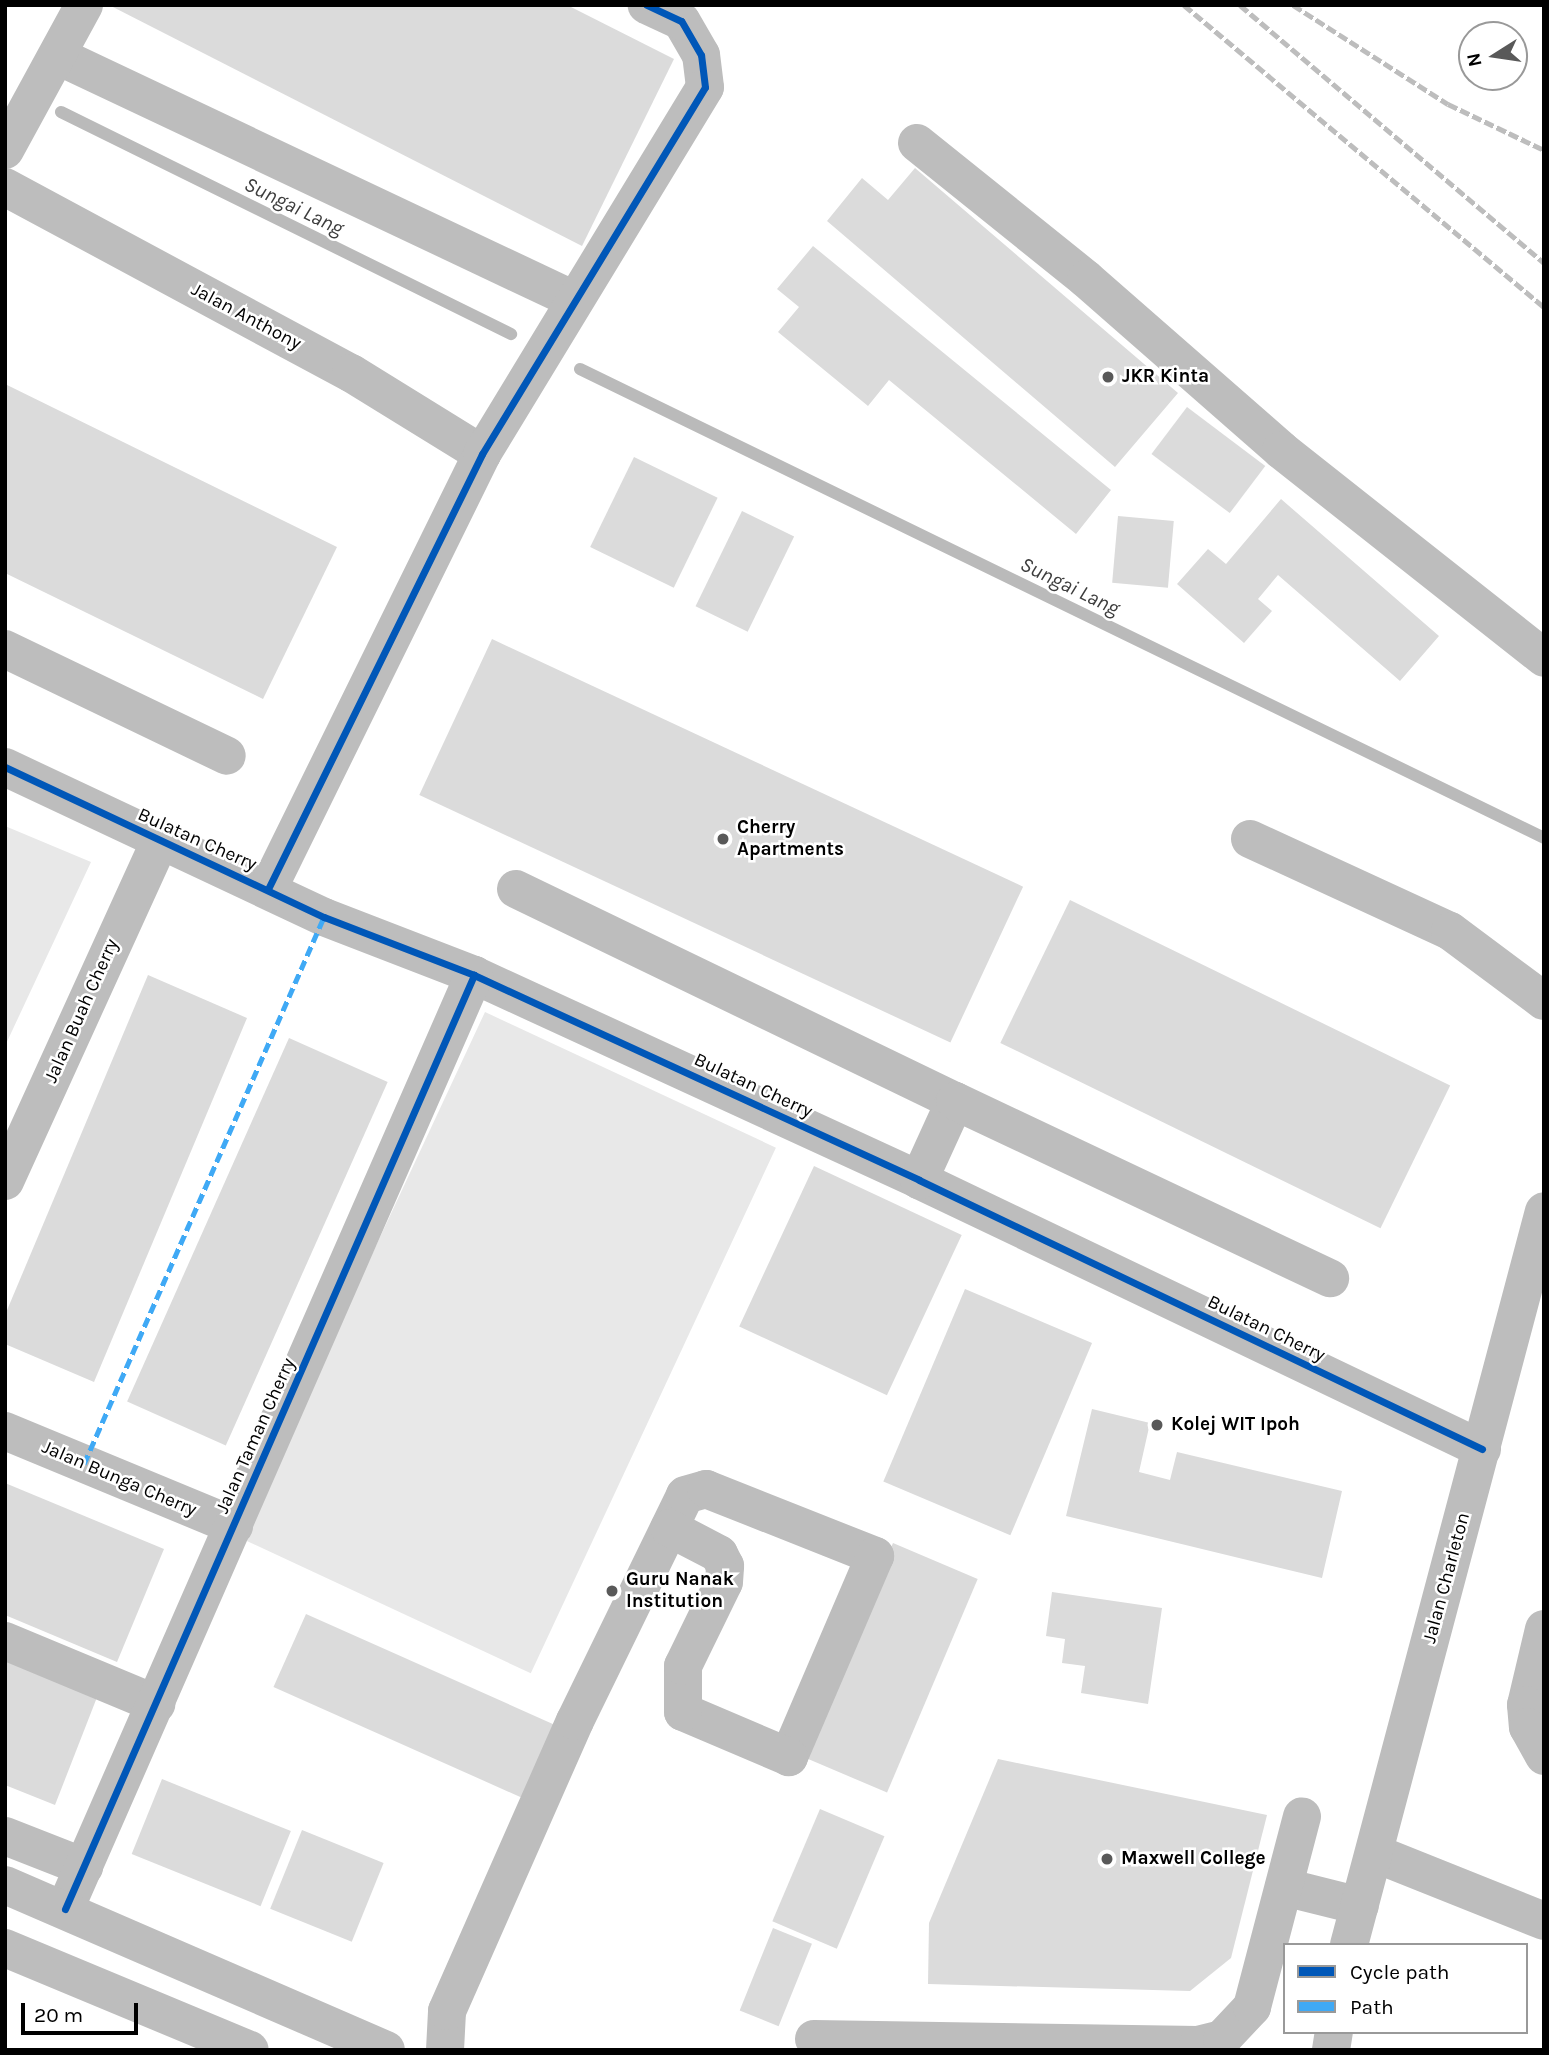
<!DOCTYPE html>
<style>
body{margin:0}
#map{position:relative;width:1549px;height:2055px;overflow:hidden;background:#fff;font-family:Karla,sans-serif}
div>[style]{position:absolute}
[style*='--x']{left:calc(var(--x)*1px);top:calc(var(--y)*1px);width:calc(var(--w)*1px);rotate:calc(var(--a)*1deg)}
.green>*{inset:0;background:#e8e8e8;transform-origin:0 0}
.stream>*{height:12px;margin:-6px;padding:0 6px;transform-origin:6px;border-radius:6px;background:#bababa}
.building>*{inset:0;background:#dbdbdb;transform-origin:0 0}
.minor>*{height:38px;margin:-19px;padding:0 19px;transform-origin:19px;border-radius:19px;background:#bdbdbd}
.major>*{height:38px;margin:-19px;padding:0 19px;transform-origin:19px;border-radius:19px;background:#bdbdbd}
.rail>*{height:5px;margin-top:-2.5px;transform-origin:0;background:repeating-linear-gradient(90deg,#bdbdbd 0 10px,transparent 0 13.5px)}
.quiet>*{height:5px;margin-top:-2.5px;transform-origin:0;background:repeating-linear-gradient(90deg,#3fa9f5 0 10px,transparent 0 15px)}
.cycleway>*{height:7px;margin:-3.5px;padding:0 3.5px;transform-origin:3.5px;border-radius:3.5px;background:#0057b8}
.dots>*{width:19px;height:19px;translate:-50% -50%;box-sizing:border-box;border:4px solid #fff;border-radius:50%}
span{translate:-50% -50%;white-space:nowrap;text-align:center;line-height:1.15;-webkit-text-stroke:5px #fff;paint-order:stroke}
.street-label{font-size:19px;color:#000}
.poi-label{font-size:19px;color:#000;font-weight:700}
.left{translate:0 -50%;text-align:left}
.water-label{font-size:21px;color:#3d3d3d;font-style:italic}
.frame{position:absolute;inset:0;border:7px solid #000;pointer-events:none}
.legend{position:absolute;left:1283px;top:1943px;width:245px;height:91px;box-sizing:border-box;background:#fff;border:2px solid #999;margin:0;padding:9px 12px;list-style:none;font-size:21px;color:#000}
.legend li{display:flex;align-items:center;gap:14px;height:35px}
.legend b{width:35px;border:2px solid #999}
.north{position:absolute;left:1458px;top:21px;width:70px;height:70px;box-sizing:border-box;background:#fff;border:2px solid #999;border-radius:50%;rotate:258deg;font-size:19px;font-weight:700;line-height:28px;text-align:center;color:#000}
.north::after{content:'';display:block;margin:auto;width:24px;height:32px;background:#595959;clip-path:polygon(50% 0,100% 100%,50% 72%,0 100%)}
.scale{position:absolute;left:21px;top:2003px;width:117px;height:32px;box-sizing:border-box;border:4px solid #000;border-top:0;padding-left:9px;font-size:21px;line-height:24px;white-space:nowrap;color:#000;-webkit-text-stroke:5px #fff;paint-order:stroke}
</style>
<div id="map">
<div class="green">
<div style="clip-path:polygon(5px 826px,91px 862px,5px 1046px)"></div>
<div style="left:485px;top:1012px;width:321px;height:580px;rotate:25deg"></div>
</div>
<div class="stream">
<div style="--x:61;--y:112;--w:502;--a:26.26"></div>
<div style="--x:580;--y:369;--w:1072;--a:25.94"></div>
</div>
<div class="building">
<div style="clip-path:polygon(109px 5px,567px 5px,674px 59px,582px 246px)"></div>
<div style="clip-path:polygon(915px 168px,1178px 393px,1115px 467px,827px 221px,862px 178px,888px 200px)"></div>
<div style="clip-path:polygon(813px 246px,1111px 490px,1076px 534px,889px 380px,868px 406px,778px 332px,799px 307px,777px 289px)"></div>
<div style="clip-path:polygon(5px 384px,337px 547px,263px 699px,5px 573px)"></div>
<div style="left:1187px;top:407px;width:98px;height:59px;rotate:37deg"></div>
<div style="left:634px;top:457px;width:93px;height:100px;rotate:26deg"></div>
<div style="clip-path:polygon(1281px 499px,1439px 636px,1400px 681px,1278px 575px,1258px 599px,1272px 611px,1244px 643px,1177px 584px,1208px 549px,1226px 564px)"></div>
<div style="left:742px;top:511px;width:58px;height:106px;rotate:26deg"></div>
<div style="left:1118px;top:516px;width:56px;height:67px;rotate:5deg"></div>
<div style="left:492px;top:639px;width:586px;height:172px;rotate:25deg"></div>
<div style="left:1070px;top:900px;width:423px;height:159px;rotate:26deg"></div>
<div style="clip-path:polygon(148px 975px,247px 1018px,94px 1382px,5px 1344px,5px 1315px)"></div>
<div style="left:289px;top:1038px;width:108px;height:398px;rotate:24deg"></div>
<div style="left:814px;top:1166px;width:163px;height:177px;rotate:25deg"></div>
<div style="left:965px;top:1289px;width:138px;height:209px;rotate:23deg"></div>
<div style="clip-path:polygon(1092px 1409px,1150px 1423px,1139px 1472px,1170px 1480px,1177px 1452px,1342px 1491px,1322px 1578px,1066px 1516px)"></div>
<div style="clip-path:polygon(5px 1483px,164px 1549px,117px 1662px,5px 1615px)"></div>
<div style="left:893px;top:1543px;width:92px;height:232px;rotate:23deg"></div>
<div style="clip-path:polygon(1052px 1592px,1162px 1608px,1148px 1704px,1081px 1693px,1085px 1666px,1062px 1663px,1065px 1639px,1046px 1636px)"></div>
<div style="left:306px;top:1614px;width:272px;height:80px;rotate:24deg"></div>
<div style="clip-path:polygon(5px 1649px,101px 1687px,55px 1805px,5px 1785px)"></div>
<div style="clip-path:polygon(998px 1759px,1267px 1815px,1231px 1958px,1190px 1991px,928px 1984px,929px 1923px)"></div>
<div style="left:162px;top:1779px;width:139px;height:81px;rotate:22deg"></div>
<div style="left:820px;top:1809px;width:70px;height:122px;rotate:23deg"></div>
<div style="left:302px;top:1830px;width:88px;height:85px;rotate:22deg"></div>
<div style="left:773px;top:1928px;width:42px;height:89px;rotate:22deg"></div>
</div>
<div class="minor">
<div style="--x:58;--y:56;--w:569;--a:25.3"></div>
<div style="--x:917;--y:143;--w:217;--a:38.8"></div>
<div style="--x:1086;--y:279;--w:259;--a:41.2"></div>
<div style="--x:1281;--y:450;--w:335;--a:38.3"></div>
<div style="--x:5;--y:150;--w:165;--a:-61.4"></div>
<div style="--x:5;--y:187;--w:393;--a:28.3"></div>
<div style="--x:351;--y:373;--w:154;--a:31.7"></div>
<div style="--x:5;--y:649;--w:246;--a:25.7"></div>
<div style="--x:5;--y:767;--w:353;--a:25.2"></div>
<div style="--x:324;--y:917;--w:161;--a:21.1"></div>
<div style="--x:474;--y:975;--w:490;--a:24.7"></div>
<div style="--x:919;--y:1180;--w:624;--a:25.54"></div>
<div style="--x:1250;--y:839;--w:220;--a:24.7"></div>
<div style="--x:1450;--y:931;--w:117;--a:36.7"></div>
<div style="--x:268;--y:889;--w:485;--a:-63.8"></div>
<div style="--x:482;--y:454;--w:429;--a:-58.7"></div>
<div style="--x:705;--y:87;--w:32;--a:-97"></div>
<div style="--x:701;--y:55;--w:39;--a:-120"></div>
<div style="--x:681;--y:21;--w:38;--a:-155"></div>
<div style="--x:516;--y:889;--w:488;--a:25.8"></div>
<div style="--x:955;--y:1101;--w:87;--a:114.5"></div>
<div style="--x:955;--y:1101;--w:415;--a:25.3"></div>
<div style="--x:5;--y:1181;--w:374;--a:-65.5"></div>
<div style="--x:5;--y:1431;--w:248;--a:22.5"></div>
<div style="--x:1544;--y:1629;--w:78;--a:103.3"></div>
<div style="--x:1526;--y:1705;--w:22;--a:85"></div>
<div style="--x:1528;--y:1727;--w:33;--a:61"></div>
<div style="--x:5;--y:1641;--w:164;--a:22.6"></div>
<div style="--x:5;--y:1836;--w:85;--a:21.4"></div>
<div style="--x:1374;--y:1853;--w:183;--a:21.8"></div>
<div style="--x:1284;--y:1887;--w:78;--a:14"></div>
<div style="--x:65;--y:1909;--w:1020;--a:-66.35"></div>
<div style="--x:1349;--y:1945;--w:759;--a:-75.12"></div>
<div style="--x:814;--y:2039;--w:384;--a:0.9"></div>
<div style="--x:1198;--y:2045;--w:25;--a:-14"></div>
<div style="--x:1222;--y:2039;--w:44;--a:-46.8"></div>
<div style="--x:1252;--y:2007;--w:197;--a:-75.3"></div>
<div style="--x:445;--y:2050;--w:39;--a:-87"></div>
<div style="--x:447;--y:2011;--w:317;--a:-66.2"></div>
<div style="--x:575;--y:1721;--w:251;--a:-64"></div>
<div style="--x:685;--y:1495;--w:22;--a:-16"></div>
<div style="--x:706;--y:1489;--w:182;--a:21.6"></div>
<div style="--x:875;--y:1556;--w:219;--a:113.2"></div>
<div style="--x:789;--y:1757;--w:115;--a:-157"></div>
<div style="--x:683;--y:1712;--w:46;--a:-90"></div>
<div style="--x:683;--y:1666;--w:93;--a:-64"></div>
<div style="--x:724;--y:1582;--w:16;--a:-86"></div>
<div style="--x:725;--y:1566;--w:13;--a:-117"></div>
<div style="--x:719;--y:1554;--w:56;--a:-152.5"></div>
<div style="--x:1331;--y:2050;--w:18;--a:-81"></div>
</div>
<div class="major">
<div style="--x:5;--y:1885;--w:415;--a:23.4"></div>
<div style="--x:5;--y:1948;--w:265;--a:22.6"></div>
</div>
<div class="rail">
<div style="--x:1184;--y:5;--w:470;--a:40"></div>
<div style="--x:1240;--y:5;--w:399;--a:40.3"></div>
<div style="--x:1293;--y:5;--w:184;--a:32.6"></div>
<div style="--x:1448;--y:104;--w:106;--a:25.6"></div>
</div>
<div class="quiet">
<div style="--x:84;--y:1464;--w:597;--a:-66.31"></div>
</div>
<div class="cycleway">
<div style="--x:5;--y:767;--w:353;--a:25.2"></div>
<div style="--x:324;--y:917;--w:161;--a:21.1"></div>
<div style="--x:474;--y:975;--w:490;--a:24.7"></div>
<div style="--x:919;--y:1180;--w:624;--a:25.54"></div>
<div style="--x:268;--y:889;--w:485;--a:-63.8"></div>
<div style="--x:482;--y:454;--w:429;--a:-58.7"></div>
<div style="--x:705;--y:87;--w:32;--a:-97"></div>
<div style="--x:701;--y:55;--w:39;--a:-120"></div>
<div style="--x:681;--y:21;--w:38;--a:-155"></div>
<div style="--x:65;--y:1909;--w:1020;--a:-66.35"></div>
</div>
<div class="dots">
<div style="left:1108px;top:377px;background:#595959"></div>
<div style="left:723px;top:839px;background:#595959"></div>
<div style="left:1157px;top:1425px;background:#595959"></div>
<div style="left:612px;top:1591px;background:#595959"></div>
<div style="left:1107px;top:1859px;background:#595959"></div>
</div>
<div class="street-label">
<span style="left:246px;top:317px;rotate:28deg">Jalan Anthony</span>
<span style="left:197px;top:840px;rotate:24deg">Bulatan Cherry</span>
<span style="left:82px;top:1011px;rotate:-66deg">Jalan Buah Cherry</span>
<span style="left:753px;top:1086px;rotate:25deg">Bulatan Cherry</span>
<span style="left:1266px;top:1329px;rotate:26deg">Bulatan Cherry</span>
<span style="left:256px;top:1436px;rotate:-66deg">Jalan Taman Cherry</span>
<span style="left:119px;top:1479px;rotate:23deg">Jalan Bunga Cherry</span>
<span style="left:1447px;top:1578px;rotate:-75deg">Jalan Charleton</span>
</div>
<div class="poi-label">
<span class="left" style="left:1122px;top:377px">JKR Kinta</span>
<span class="left" style="left:737px;top:839px">Cherry<br>Apartments</span>
<span class="left" style="left:1171px;top:1425px">Kolej WIT Ipoh</span>
<span class="left" style="left:626px;top:1591px">Guru Nanak<br>Institution</span>
<span class="left" style="left:1121px;top:1859px">Maxwell College</span>
</div>
<div class="water-label">
<span style="left:294px;top:206px;rotate:26deg">Sungai Lang</span>
<span style="left:1070px;top:586px;rotate:26deg">Sungai Lang</span>
</div>
<div class="frame"></div>
<ul class="legend">
<li><b style="height:9px;background:#0057b8"></b>Cycle path</li>
<li><b style="height:9px;background:#3fa9f5"></b>Path</li>
</ul>
<div class="north">N</div>
<div class="scale">20 m</div>
</div>
